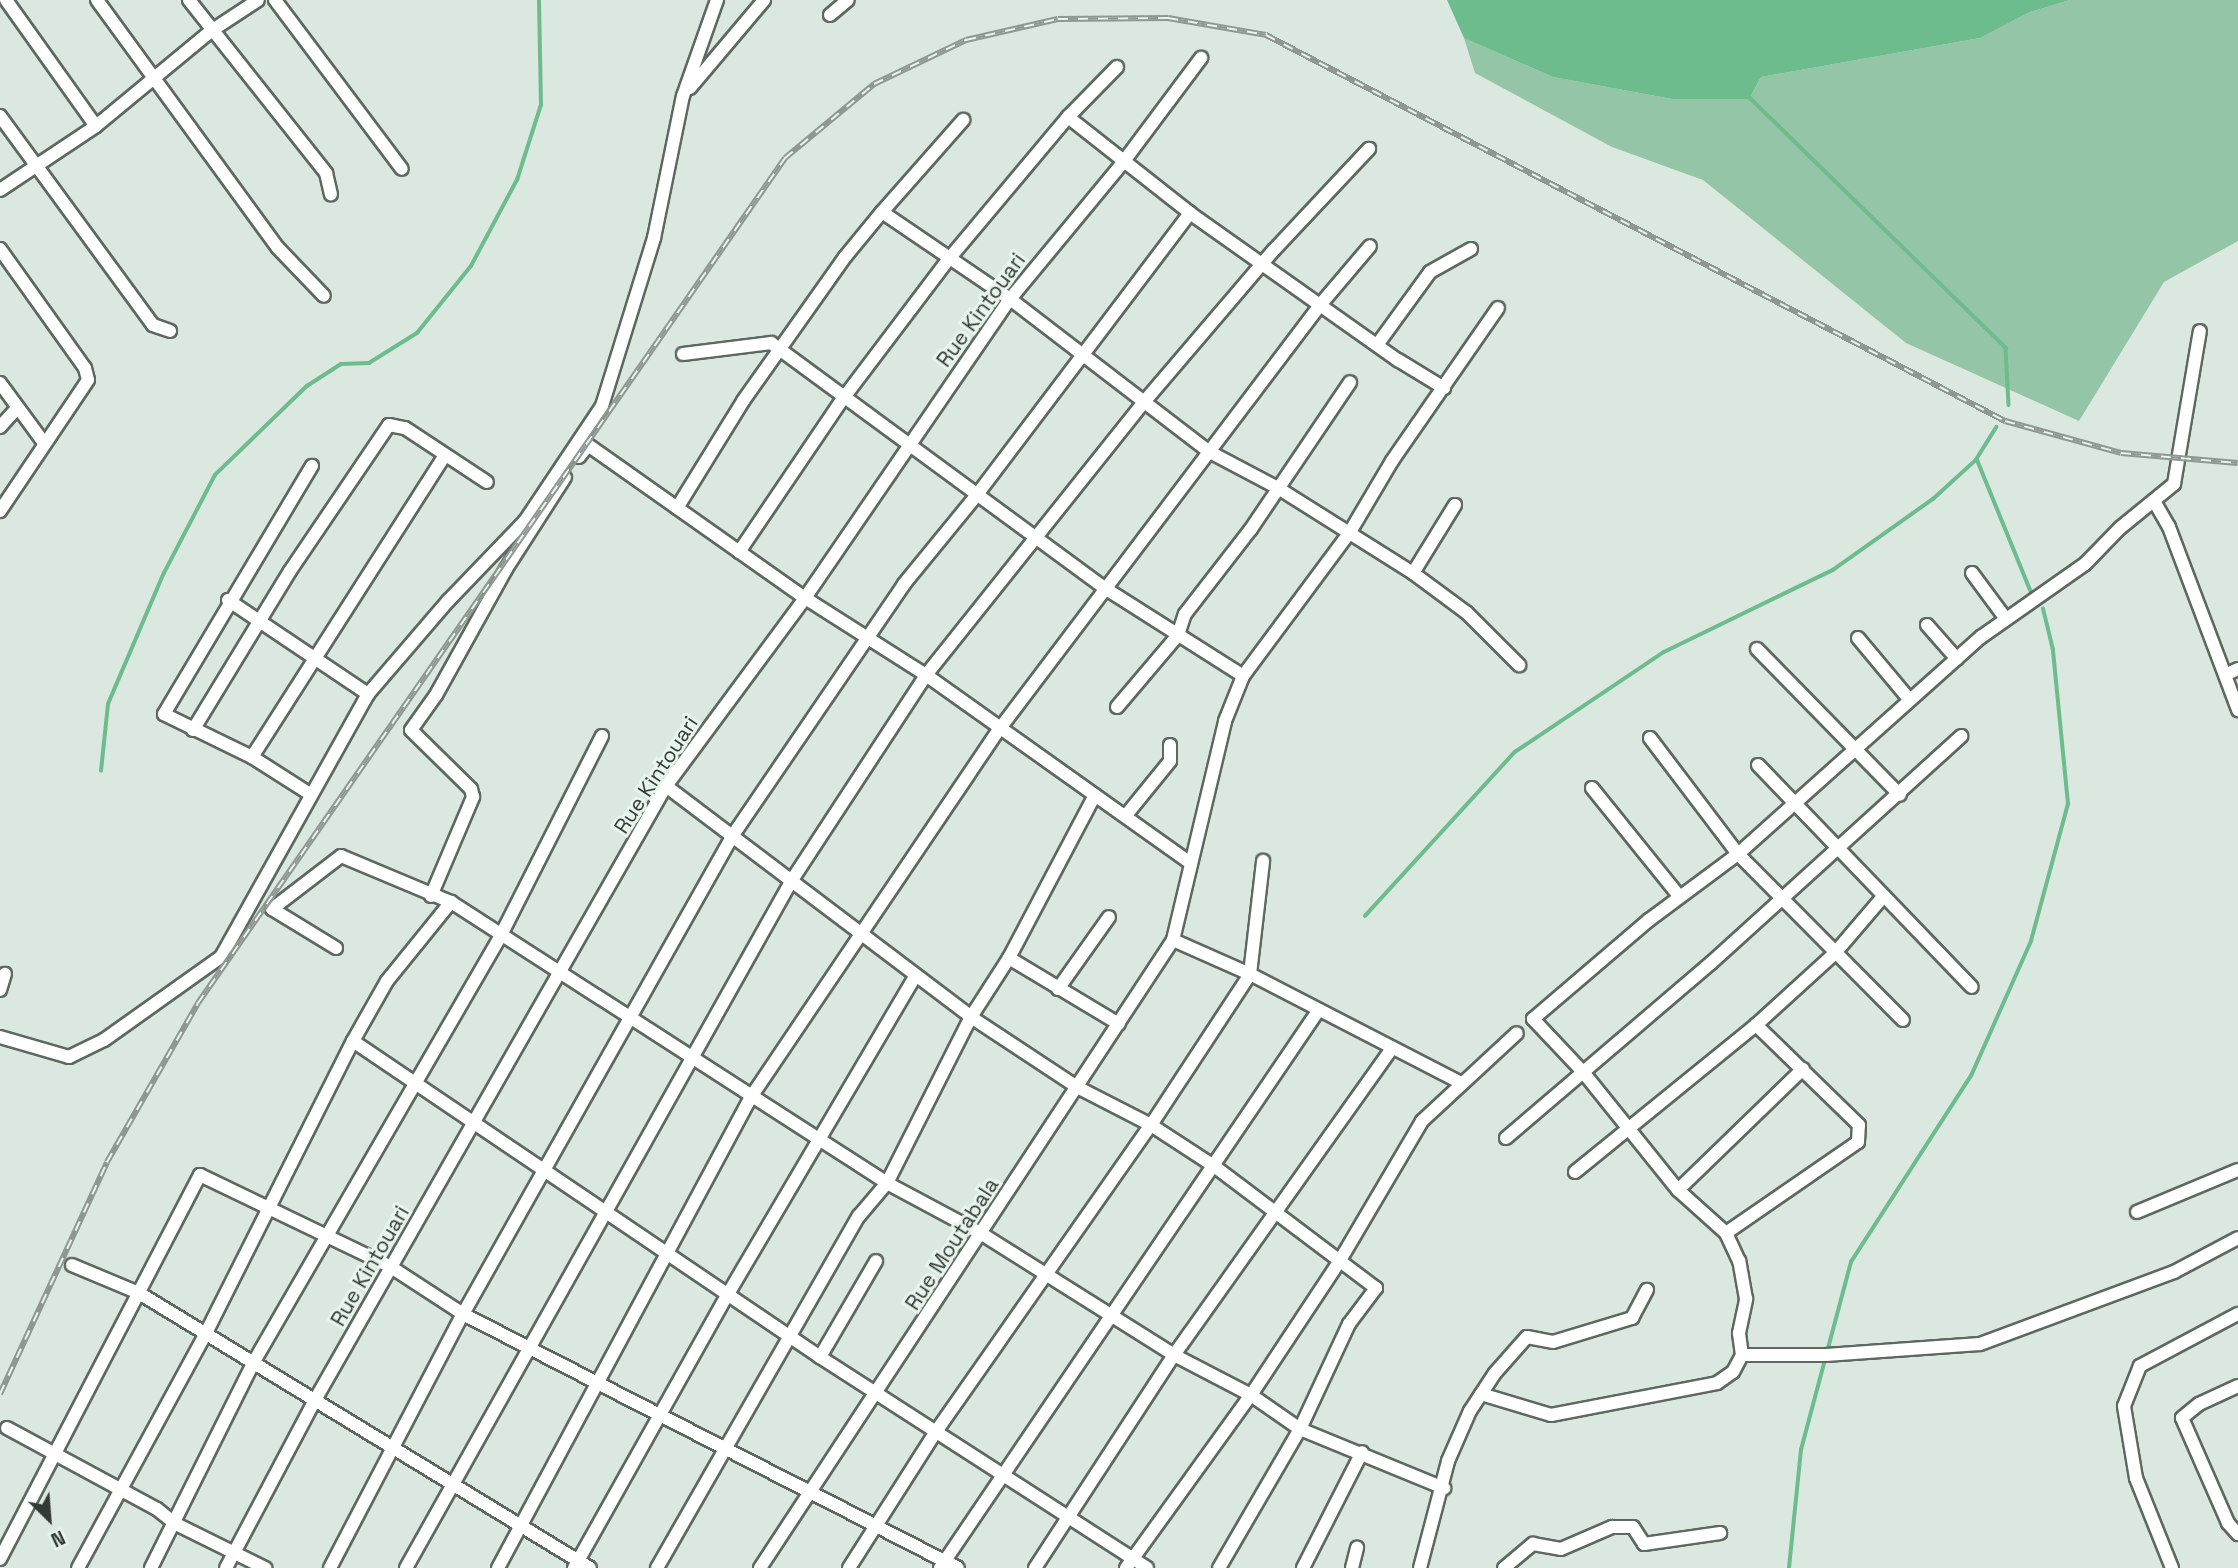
<!DOCTYPE html>
<style>
body{margin:0}
#map{position:relative;width:2238px;height:1568px;overflow:hidden;background:#dbe8df;font-family:"Space Grotesk",sans-serif}
div>[style]{position:absolute}
[style*='--x']{left:calc(var(--x)*1px);top:calc(var(--y)*1px);width:calc(var(--w)*1px);rotate:calc(var(--a)*1deg)}
.green>*{inset:0;background:#94c5a6}
.water>*{inset:0;background:#6cbc8d}
.stream>*{height:3.5px;margin:-1.75px;padding:0 1.75px;transform-origin:1.75px;border-radius:1.75px;background:#6cbc8d}
.roads{filter:drop-shadow(2px 0 #5d6861) drop-shadow(-2px 0 #5d6861) drop-shadow(0 2px #5d6861) drop-shadow(0 -2px #5d6861)}
.minor>*{height:12px;margin:-6px;padding:0 6px;transform-origin:6px;border-radius:6px;background:#fff}
.rail>*{height:6px;margin-top:-3px;transform-origin:0;background:repeating-linear-gradient(90deg,#e8f5ec 0 10px,#8e9791 0 20px);box-sizing:border-box;border-block:2px solid #8e9791}
span{translate:-50% -50%;white-space:nowrap;text-align:center;line-height:1.15;-webkit-text-stroke:6px #e8f5ec;paint-order:stroke}
.street-label{font-size:21px;color:#343936}
.north{position:absolute;left:14px;top:1484px;width:70px;height:70px;-webkit-text-stroke:5px #e8f5ec;paint-order:stroke;rotate:155deg;font-size:19px;font-weight:700;line-height:28px;text-align:center;color:#343936}
.north::after{content:'';display:block;margin:auto;width:24px;height:32px;background:#343936;clip-path:polygon(50% 0,100% 100%,50% 72%,0 100%)}
</style>
<div id="map">
<div class="green">
<div style="clip-path:polygon(2070px 0,2238px 0,2238px 241px,2164px 282px,2079px 421px,1906px 343px,1703px 180px,1612px 147px,1475px 73px,1464px 38px,1553px 77px,1672px 99px,1749px 99px,1761px 77px,1980px 38px,2030px 12px)"></div>
</div>
<div class="water">
<div style="clip-path:polygon(1447px 0,2070px 0,2030px 12px,1980px 38px,1761px 77px,1749px 99px,1672px 99px,1553px 77px,1464px 38px)"></div>
</div>
<div class="stream">
<div style="--x:1748;--y:96;--w:361;--a:44.3"></div>
<div style="--x:2006;--y:348;--w:57;--a:87"></div>
<div style="--x:1997;--y:427;--w:38;--a:122"></div>
<div style="--x:1977;--y:459;--w:143;--a:67.8"></div>
<div style="--x:101;--y:771;--w:67;--a:-84"></div>
<div style="--x:108;--y:704;--w:142;--a:-66.9"></div>
<div style="--x:164;--y:573;--w:110;--a:-62.5"></div>
<div style="--x:215;--y:475;--w:128;--a:-44.1"></div>
<div style="--x:307;--y:386;--w:40;--a:-32.9"></div>
<div style="--x:341;--y:364;--w:28;--a:-2"></div>
<div style="--x:369;--y:363;--w:57;--a:-32"></div>
<div style="--x:417;--y:333;--w:86;--a:-51.1"></div>
<div style="--x:471;--y:266;--w:98;--a:-61.9"></div>
<div style="--x:517;--y:180;--w:79;--a:-72.3"></div>
<div style="--x:541;--y:105;--w:105;--a:-91.1"></div>
<div style="--x:1365;--y:916;--w:222;--a:-47.6"></div>
<div style="--x:1515;--y:752;--w:179;--a:-33.9"></div>
<div style="--x:1664;--y:652;--w:188;--a:-25.9"></div>
<div style="--x:1833;--y:570;--w:123;--a:-35.4"></div>
<div style="--x:1933;--y:499;--w:59;--a:-42.3"></div>
<div style="--x:1789;--y:1568;--w:119;--a:-84.2"></div>
<div style="--x:1801;--y:1450;--w:195;--a:-75.1"></div>
<div style="--x:1851;--y:1262;--w:221;--a:-57.2"></div>
<div style="--x:1971;--y:1076;--w:148;--a:-66"></div>
<div style="--x:2031;--y:941;--w:142;--a:-74.9"></div>
<div style="--x:2068;--y:804;--w:155;--a:-95.6"></div>
<div style="--x:2053;--y:650;--w:42;--a:-103.7"></div>
</div>
<div class="roads">
<div class="minor">
<div style="--x:6;--y:0;--w:155;--a:54.5"></div>
<div style="--x:97;--y:0;--w:307;--a:53.9"></div>
<div style="--x:278;--y:248;--w:66;--a:46.2"></div>
<div style="--x:189;--y:0;--w:221;--a:51.6"></div>
<div style="--x:326;--y:173;--w:22;--a:77"></div>
<div style="--x:275;--y:0;--w:211;--a:53.1"></div>
<div style="--x:830;--y:15;--w:23;--a:-40"></div>
<div style="--x:690;--y:88;--w:115;--a:-49.9"></div>
<div style="--x:0;--y:116;--w:259;--a:53.8"></div>
<div style="--x:153;--y:325;--w:18;--a:19"></div>
<div style="--x:1068;--y:117;--w:155;--a:38.2"></div>
<div style="--x:1190;--y:213;--w:255;--a:35.3"></div>
<div style="--x:1398;--y:360;--w:54;--a:31.3"></div>
<div style="--x:0;--y:190;--w:115;--a:-33.7"></div>
<div style="--x:96;--y:126;--w:149;--a:-39.6"></div>
<div style="--x:211;--y:31;--w:56;--a:-33.4"></div>
<div style="--x:882;--y:212;--w:123;--a:-48.6"></div>
<div style="--x:0;--y:249;--w:146;--a:54.5"></div>
<div style="--x:85;--y:368;--w:12;--a:76"></div>
<div style="--x:88;--y:380;--w:158;--a:123.9"></div>
<div style="--x:1377;--y:345;--w:90;--a:-54"></div>
<div style="--x:1430;--y:272;--w:47;--a:-29.3"></div>
<div style="--x:683;--y:354;--w:89;--a:-7.1"></div>
<div style="--x:771;--y:343;--w:412;--a:36.3"></div>
<div style="--x:1103;--y:587;--w:166;--a:32.4"></div>
<div style="--x:0;--y:383;--w:74;--a:53.7"></div>
<div style="--x:0;--y:427;--w:25;--a:-48"></div>
<div style="--x:579;--y:457;--w:15;--a:-53"></div>
<div style="--x:588;--y:445;--w:266;--a:35.2"></div>
<div style="--x:805;--y:598;--w:143;--a:32.5"></div>
<div style="--x:926;--y:675;--w:325;--a:35.4"></div>
<div style="--x:2154;--y:501;--w:30;--a:60"></div>
<div style="--x:2169;--y:527;--w:196;--a:69.3"></div>
<div style="--x:677;--y:508;--w:126;--a:-58.3"></div>
<div style="--x:743;--y:401;--w:176;--a:-54.7"></div>
<div style="--x:845;--y:257;--w:58;--a:-50.6"></div>
<div style="--x:882;--y:212;--w:155;--a:34.2"></div>
<div style="--x:1010;--y:299;--w:250;--a:37.5"></div>
<div style="--x:1208;--y:451;--w:79;--a:27.9"></div>
<div style="--x:1278;--y:488;--w:160;--a:32.2"></div>
<div style="--x:1413;--y:573;--w:67;--a:36.5"></div>
<div style="--x:1467;--y:613;--w:74;--a:45"></div>
<div style="--x:739;--y:552;--w:184;--a:-55.9"></div>
<div style="--x:842;--y:400;--w:176;--a:-52.9"></div>
<div style="--x:948;--y:260;--w:187;--a:-50"></div>
<div style="--x:1068;--y:117;--w:70;--a:-45.6"></div>
<div style="--x:1413;--y:573;--w:80;--a:-58.3"></div>
<div style="--x:1972;--y:573;--w:57;--a:53.5"></div>
<div style="--x:228;--y:600;--w:169;--a:33.9"></div>
<div style="--x:1927;--y:625;--w:45;--a:48.6"></div>
<div style="--x:1858;--y:638;--w:80;--a:50.1"></div>
<div style="--x:1757;--y:649;--w:204;--a:45.6"></div>
<div style="--x:2225;--y:675;--w:14;--a:-25"></div>
<div style="--x:1117;--y:707;--w:94;--a:-49.7"></div>
<div style="--x:1178;--y:635;--w:22;--a:-72"></div>
<div style="--x:1185;--y:614;--w:108;--a:-52.2"></div>
<div style="--x:1251;--y:529;--w:177;--a:-56"></div>
<div style="--x:193;--y:730;--w:186;--a:-58.6"></div>
<div style="--x:290;--y:571;--w:176;--a:-55.9"></div>
<div style="--x:389;--y:425;--w:16;--a:11"></div>
<div style="--x:405;--y:428;--w:98;--a:33.4"></div>
<div style="--x:1650;--y:738;--w:146;--a:52.8"></div>
<div style="--x:1738;--y:854;--w:234;--a:45.2"></div>
<div style="--x:252;--y:757;--w:356;--a:-57.4"></div>
<div style="--x:1758;--y:765;--w:308;--a:46.1"></div>
<div style="--x:666;--y:786;--w:383;--a:37.1"></div>
<div style="--x:971;--y:1017;--w:127;--a:33.4"></div>
<div style="--x:1077;--y:1087;--w:83;--a:27.2"></div>
<div style="--x:1151;--y:1125;--w:75;--a:33.1"></div>
<div style="--x:1214;--y:1166;--w:203;--a:37"></div>
<div style="--x:1376;--y:1288;--w:45;--a:126.9"></div>
<div style="--x:1349;--y:1324;--w:116;--a:115"></div>
<div style="--x:1300;--y:1429;--w:161;--a:120.2"></div>
<div style="--x:1592;--y:788;--w:140;--a:51.1"></div>
<div style="--x:310;--y:794;--w:69;--a:-147.5"></div>
<div style="--x:252;--y:757;--w:98;--a:-154"></div>
<div style="--x:164;--y:714;--w:289;--a:-59.2"></div>
<div style="--x:1127;--y:814;--w:68;--a:-50.9"></div>
<div style="--x:1170;--y:761;--w:16;--a:-90"></div>
<div style="--x:431;--y:896;--w:108;--a:-67"></div>
<div style="--x:473;--y:797;--w:8;--a:-104"></div>
<div style="--x:471;--y:789;--w:84;--a:-135.5"></div>
<div style="--x:411;--y:730;--w:43;--a:-54.5"></div>
<div style="--x:436;--y:695;--w:144;--a:-60.9"></div>
<div style="--x:506;--y:569;--w:109;--a:-57.3"></div>
<div style="--x:1173;--y:940;--w:84;--a:23.8"></div>
<div style="--x:1250;--y:974;--w:235;--a:27.3"></div>
<div style="--x:336;--y:948;--w:75;--a:-148.6"></div>
<div style="--x:272;--y:909;--w:87;--a:-37.5"></div>
<div style="--x:341;--y:856;--w:119;--a:22.7"></div>
<div style="--x:451;--y:902;--w:519;--a:32.8"></div>
<div style="--x:887;--y:1183;--w:108;--a:28.2"></div>
<div style="--x:982;--y:1234;--w:227;--a:32.2"></div>
<div style="--x:1174;--y:1355;--w:87;--a:27.5"></div>
<div style="--x:1251;--y:1395;--w:60;--a:34.8"></div>
<div style="--x:1300;--y:1429;--w:156;--a:22.3"></div>
<div style="--x:1009;--y:958;--w:128;--a:31"></div>
<div style="--x:1058;--y:989;--w:88;--a:-54.7"></div>
<div style="--x:0;--y:990;--w:17;--a:-73"></div>
<div style="--x:0;--y:1037;--w:72;--a:16.2"></div>
<div style="--x:69;--y:1057;--w:39;--a:-26"></div>
<div style="--x:104;--y:1040;--w:143;--a:-35.4"></div>
<div style="--x:221;--y:957;--w:301;--a:-60.8"></div>
<div style="--x:368;--y:694;--w:123;--a:-49.3"></div>
<div style="--x:448;--y:601;--w:111;--a:-46.1"></div>
<div style="--x:525;--y:521;--w:138;--a:-56.2"></div>
<div style="--x:602;--y:406;--w:176;--a:-72.8"></div>
<div style="--x:654;--y:238;--w:145;--a:-78.5"></div>
<div style="--x:683;--y:96;--w:102;--a:-70.5"></div>
<div style="--x:353;--y:1041;--w:564;--a:34.08"></div>
<div style="--x:820;--y:1357;--w:389;--a:32.8"></div>
<div style="--x:1506;--y:1138;--w:270;--a:-40.5"></div>
<div style="--x:1711;--y:963;--w:338;--a:-42.2"></div>
<div style="--x:1575;--y:1172;--w:233;--a:-39.1"></div>
<div style="--x:1756;--y:1025;--w:107;--a:-42.3"></div>
<div style="--x:1835;--y:953;--w:72;--a:-49.5"></div>
<div style="--x:1678;--y:1190;--w:174;--a:-44.1"></div>
<div style="--x:2137;--y:1212;--w:109;--a:-22.6"></div>
<div style="--x:1726;--y:1233;--w:160;--a:-34.6"></div>
<div style="--x:1858;--y:1142;--w:17;--a:-87"></div>
<div style="--x:1859;--y:1125;--w:144;--a:-135.8"></div>
<div style="--x:72;--y:1265;--w:73;--a:22.7"></div>
<div style="--x:139;--y:1293;--w:528;--a:31.37"></div>
<div style="--x:1742;--y:1355;--w:84;--a:0"></div>
<div style="--x:1826;--y:1355;--w:154;--a:-4.1"></div>
<div style="--x:1980;--y:1344;--w:207;--a:-20.4"></div>
<div style="--x:2174;--y:1272;--w:72;--a:-28"></div>
<div style="--x:820;--y:1357;--w:111;--a:-59.7"></div>
<div style="--x:2238;--y:1386;--w:43;--a:155.2"></div>
<div style="--x:2199;--y:1404;--w:22;--a:141"></div>
<div style="--x:2182;--y:1418;--w:115;--a:66.3"></div>
<div style="--x:2228;--y:1523;--w:15;--a:48"></div>
<div style="--x:1481;--y:1394;--w:73;--a:16.7"></div>
<div style="--x:1551;--y:1415;--w:169;--a:-10.9"></div>
<div style="--x:1717;--y:1383;--w:19;--a:-35"></div>
<div style="--x:1733;--y:1372;--w:19;--a:-62"></div>
<div style="--x:1742;--y:1355;--w:22;--a:-98"></div>
<div style="--x:1739;--y:1333;--w:35;--a:-78"></div>
<div style="--x:1746;--y:1299;--w:39;--a:-100"></div>
<div style="--x:1739;--y:1261;--w:31;--a:-115"></div>
<div style="--x:1726;--y:1233;--w:64;--a:-138.1"></div>
<div style="--x:1678;--y:1190;--w:151;--a:-128.8"></div>
<div style="--x:1583;--y:1072;--w:73;--a:-133.3"></div>
<div style="--x:1533;--y:1019;--w:153;--a:-40.5"></div>
<div style="--x:1649;--y:920;--w:111;--a:-36.6"></div>
<div style="--x:1738;--y:854;--w:326;--a:-41.8"></div>
<div style="--x:1981;--y:637;--w:127;--a:-35.1"></div>
<div style="--x:2085;--y:564;--w:50;--a:-45.8"></div>
<div style="--x:2120;--y:528;--w:70;--a:-39.2"></div>
<div style="--x:2174;--y:484;--w:155;--a:-80.4"></div>
<div style="--x:7;--y:1428;--w:170;--a:28.4"></div>
<div style="--x:157;--y:1509;--w:22;--a:39"></div>
<div style="--x:174;--y:1523;--w:102;--a:26.3"></div>
<div style="--x:0;--y:1559;--w:433;--a:-62.5"></div>
<div style="--x:200;--y:1175;--w:212;--a:25.7"></div>
<div style="--x:391;--y:1267;--w:86;--a:33.1"></div>
<div style="--x:463;--y:1314;--w:556;--a:27.16"></div>
<div style="--x:78;--y:1568;--w:268;--a:-61.4"></div>
<div style="--x:206;--y:1333;--w:327;--a:-63.3"></div>
<div style="--x:353;--y:1041;--w:69;--a:-60.5"></div>
<div style="--x:387;--y:981;--w:102;--a:-51"></div>
<div style="--x:151;--y:1568;--w:227;--a:-63.5"></div>
<div style="--x:252;--y:1365;--w:499;--a:-59.9"></div>
<div style="--x:502;--y:933;--w:221;--a:-63.1"></div>
<div style="--x:226;--y:1568;--w:190;--a:-62.1"></div>
<div style="--x:315;--y:1400;--w:707;--a:-60.25"></div>
<div style="--x:666;--y:786;--w:234;--a:-53.5"></div>
<div style="--x:805;--y:598;--w:363;--a:-55.6"></div>
<div style="--x:1010;--y:299;--w:179;--a:-50.4"></div>
<div style="--x:1124;--y:161;--w:129;--a:-53.2"></div>
<div style="--x:330;--y:1568;--w:287;--a:-62.4"></div>
<div style="--x:463;--y:1314;--w:550;--a:-60.59"></div>
<div style="--x:733;--y:835;--w:304;--a:-55.7"></div>
<div style="--x:904;--y:584;--w:114;--a:-50.7"></div>
<div style="--x:976;--y:496;--w:355;--a:-52.9"></div>
<div style="--x:406;--y:1568;--w:789;--a:-60.71"></div>
<div style="--x:792;--y:880;--w:245;--a:-56.8"></div>
<div style="--x:926;--y:675;--w:349;--a:-51.4"></div>
<div style="--x:1144;--y:402;--w:200;--a:-49.5"></div>
<div style="--x:1274;--y:250;--w:139;--a:-46.8"></div>
<div style="--x:498;--y:1568;--w:535;--a:-61.76"></div>
<div style="--x:751;--y:1097;--w:447;--a:-56"></div>
<div style="--x:1001;--y:727;--w:529;--a:-52.91"></div>
<div style="--x:1320;--y:305;--w:77;--a:-49.7"></div>
<div style="--x:574;--y:1568;--w:314;--a:-60.7"></div>
<div style="--x:728;--y:1294;--w:370;--a:-59.5"></div>
<div style="--x:657;--y:1568;--w:406;--a:-60.2"></div>
<div style="--x:859;--y:1216;--w:43;--a:-49.7"></div>
<div style="--x:887;--y:1183;--w:186;--a:-63.2"></div>
<div style="--x:971;--y:1017;--w:70;--a:-57.2"></div>
<div style="--x:1009;--y:958;--w:184;--a:-62.2"></div>
<div style="--x:760;--y:1568;--w:752;--a:-56.67"></div>
<div style="--x:1173;--y:940;--w:225;--a:-76.6"></div>
<div style="--x:1225;--y:721;--w:48;--a:-68.2"></div>
<div style="--x:1243;--y:676;--w:179;--a:-53.4"></div>
<div style="--x:1350;--y:532;--w:82;--a:-59.4"></div>
<div style="--x:1392;--y:461;--w:186;--a:-55.3"></div>
<div style="--x:849;--y:1568;--w:160;--a:-57.5"></div>
<div style="--x:935;--y:1433;--w:376;--a:-55"></div>
<div style="--x:1151;--y:1125;--w:181;--a:-56.7"></div>
<div style="--x:1250;--y:974;--w:114;--a:-83.4"></div>
<div style="--x:940;--y:1568;--w:673;--a:-55.84"></div>
<div style="--x:1035;--y:1568;--w:254;--a:-56.9"></div>
<div style="--x:1174;--y:1355;--w:374;--a:-54.6"></div>
<div style="--x:1126;--y:1568;--w:213;--a:-54.2"></div>
<div style="--x:1251;--y:1395;--w:159;--a:-56.5"></div>
<div style="--x:1339;--y:1262;--w:164;--a:-59.5"></div>
<div style="--x:1422;--y:1121;--w:129;--a:-42.8"></div>
<div style="--x:1303;--y:1568;--w:130;--a:-63"></div>
<div style="--x:1352;--y:1568;--w:21;--a:-76"></div>
<div style="--x:1420;--y:1568;--w:111;--a:-75.3"></div>
<div style="--x:1448;--y:1461;--w:55;--a:-66.3"></div>
<div style="--x:1470;--y:1411;--w:45;--a:-56.7"></div>
<div style="--x:1495;--y:1373;--w:48;--a:-48.4"></div>
<div style="--x:1527;--y:1337;--w:26;--a:11"></div>
<div style="--x:1553;--y:1342;--w:83;--a:-16.9"></div>
<div style="--x:1632;--y:1318;--w:32;--a:-62"></div>
<div style="--x:1504;--y:1568;--w:38;--a:-40"></div>
<div style="--x:1533;--y:1544;--w:28;--a:10"></div>
<div style="--x:1561;--y:1549;--w:56;--a:-23.3"></div>
<div style="--x:1612;--y:1527;--w:21;--a:0"></div>
<div style="--x:1633;--y:1527;--w:20;--a:57"></div>
<div style="--x:1644;--y:1544;--w:77;--a:-8.2"></div>
<div style="--x:2172;--y:1568;--w:97;--a:-111.8"></div>
<div style="--x:2136;--y:1478;--w:73;--a:-99.5"></div>
<div style="--x:2124;--y:1406;--w:43;--a:-68.2"></div>
<div style="--x:2140;--y:1366;--w:111;--a:-28"></div>
</div>
</div>
<div class="rail">
<div style="--x:0;--y:1394;--w:255;--a:-65.2"></div>
<div style="--x:107;--y:1162;--w:183;--a:-60.2"></div>
<div style="--x:198;--y:1003;--w:1029;--a:-55.21"></div>
<div style="--x:785;--y:158;--w:116;--a:-39.7"></div>
<div style="--x:874;--y:84;--w:102;--a:-25.6"></div>
<div style="--x:966;--y:40;--w:94;--a:-12.9"></div>
<div style="--x:1058;--y:19;--w:110;--a:-0.5"></div>
<div style="--x:1168;--y:18;--w:99;--a:9.8"></div>
<div style="--x:1266;--y:35;--w:834;--a:27.58"></div>
<div style="--x:2005;--y:421;--w:120;--a:15.4"></div>
<div style="--x:2121;--y:453;--w:117;--a:4.9"></div>
</div>
<div class="street-label">
<span style="left:981px;top:310px;rotate:-54deg">Rue Kintouari</span>
<span style="left:656px;top:775px;rotate:-57deg">Rue Kintouari</span>
<span style="left:952px;top:1244px;rotate:-57deg">Rue Moutabala</span>
<span style="left:370px;top:1266px;rotate:-60deg">Rue Kintouari</span>
</div>
<div class="north">N</div>
</div>
